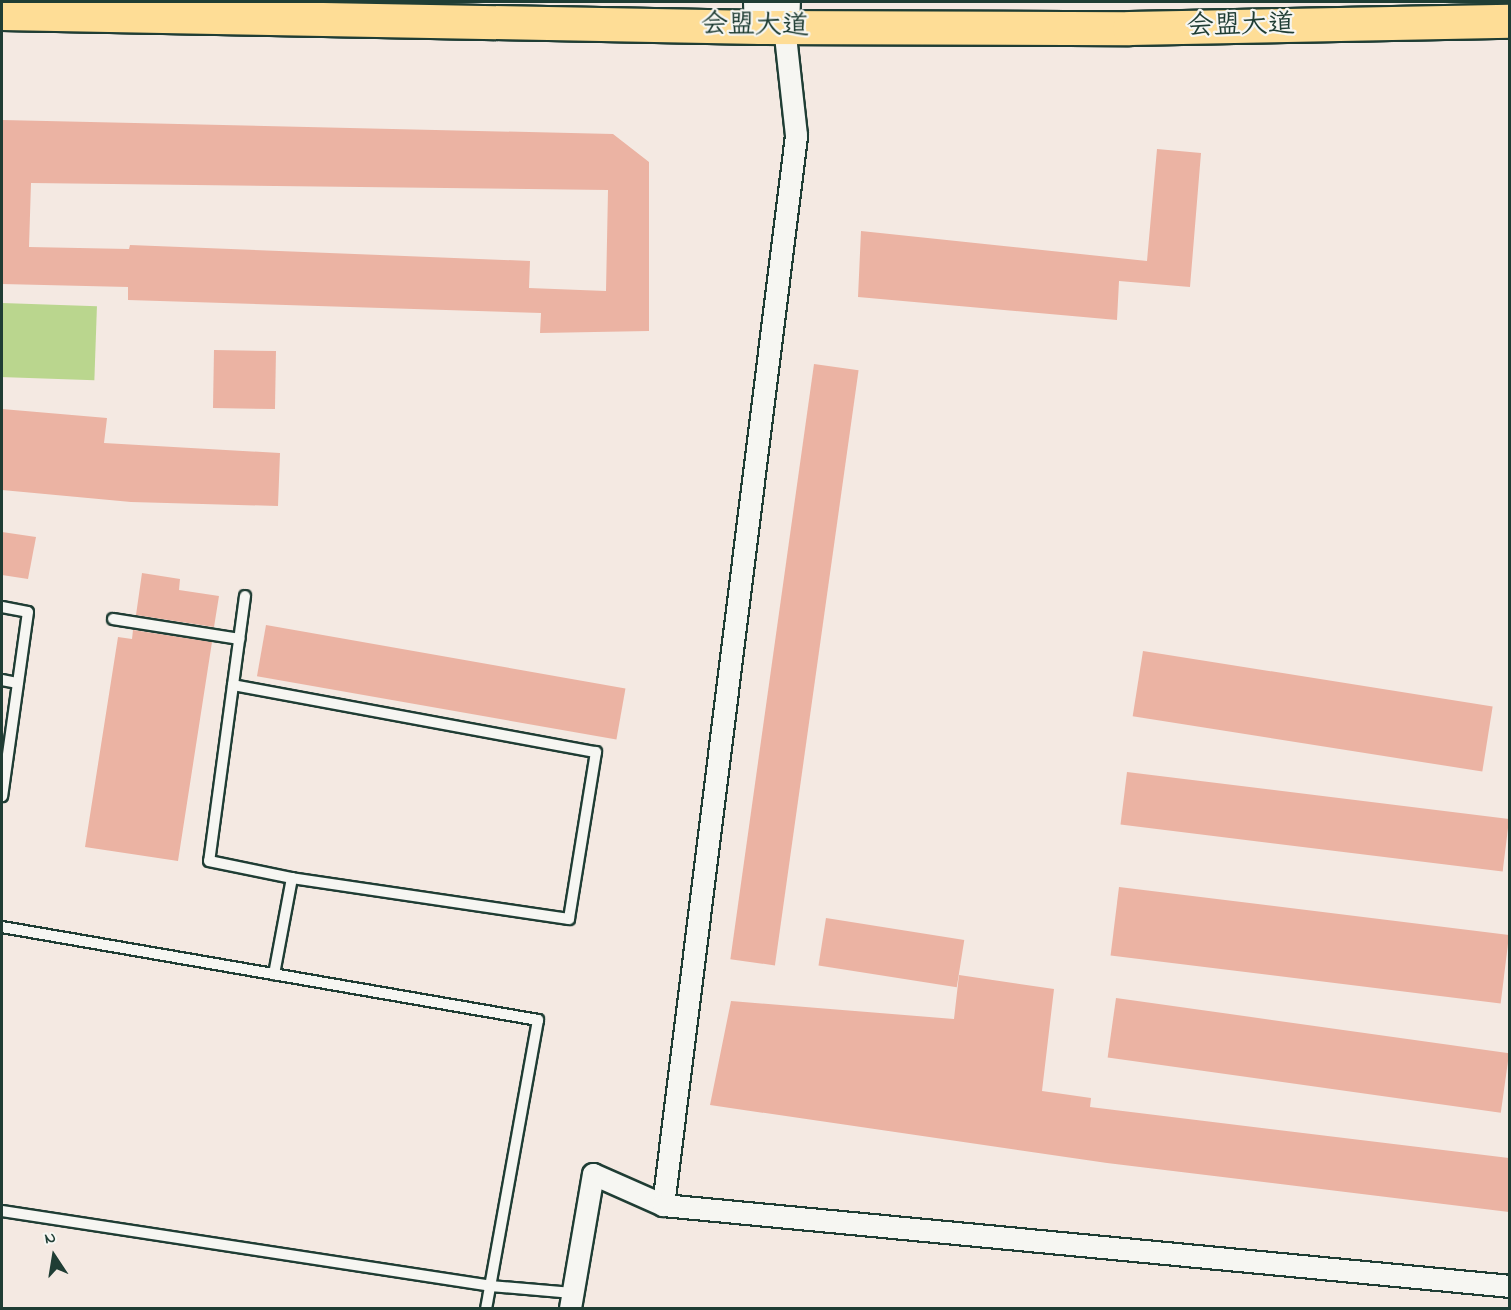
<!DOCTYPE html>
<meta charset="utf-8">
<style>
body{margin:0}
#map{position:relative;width:1511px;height:1310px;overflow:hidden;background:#f4e9e2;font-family:"Indie Flower","LXGW WenKai TC",sans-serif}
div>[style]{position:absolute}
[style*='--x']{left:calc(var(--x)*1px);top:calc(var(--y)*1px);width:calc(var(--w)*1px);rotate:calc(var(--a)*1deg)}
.green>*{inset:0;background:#bad68e;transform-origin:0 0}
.building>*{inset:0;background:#ebb3a3;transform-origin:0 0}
.roads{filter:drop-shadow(2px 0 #1f3d34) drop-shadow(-2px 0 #1f3d34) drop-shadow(0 2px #1f3d34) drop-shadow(0 -2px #1f3d34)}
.service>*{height:10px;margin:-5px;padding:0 5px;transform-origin:5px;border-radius:5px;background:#f6f6f2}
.minor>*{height:21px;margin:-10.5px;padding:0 10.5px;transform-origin:10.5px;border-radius:10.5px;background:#f6f6f2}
.secondary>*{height:30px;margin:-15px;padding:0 15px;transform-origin:15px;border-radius:15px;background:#f6f6f2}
.primary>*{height:33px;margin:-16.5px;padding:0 16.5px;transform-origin:16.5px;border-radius:16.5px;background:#fedd96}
span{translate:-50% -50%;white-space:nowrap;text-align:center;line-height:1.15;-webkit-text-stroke:4.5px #f6f6f2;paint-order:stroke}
.street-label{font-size:27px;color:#1f3d34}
.frame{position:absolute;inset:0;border:3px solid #1f3d34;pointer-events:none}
.north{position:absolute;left:24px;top:1226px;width:60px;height:60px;-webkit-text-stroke:4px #f6f6f2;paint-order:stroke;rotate:348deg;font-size:16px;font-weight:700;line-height:24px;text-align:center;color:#1f3d34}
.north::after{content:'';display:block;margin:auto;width:21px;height:27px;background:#1f3d34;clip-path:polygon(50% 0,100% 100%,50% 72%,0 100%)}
</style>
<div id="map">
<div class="green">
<div style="left:2px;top:303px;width:95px;height:74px;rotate:2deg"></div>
</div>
<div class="building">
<div style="clip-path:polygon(evenodd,2px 120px,613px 134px,649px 162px,649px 331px,540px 333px,541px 313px,128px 300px,128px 287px,2px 284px,2px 120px,31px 183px,608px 190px,606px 291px,529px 288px,530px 261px,130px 245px,129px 249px,29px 247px,31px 183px)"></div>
<div style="clip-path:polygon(1157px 149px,1201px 153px,1190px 287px,1119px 281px,1117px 320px,858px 297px,861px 231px,1147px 261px)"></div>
<div style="left:214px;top:350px;width:62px;height:58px;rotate:1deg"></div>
<div style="left:814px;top:364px;width:45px;height:601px;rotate:8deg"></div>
<div style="clip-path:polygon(2px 409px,107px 418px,104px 443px,280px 453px,278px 506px,131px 502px,2px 490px)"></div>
<div style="clip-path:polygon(2px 532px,36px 537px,28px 579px,2px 575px)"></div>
<div style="clip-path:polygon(142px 573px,180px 579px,179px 590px,219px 596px,214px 627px,136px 615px)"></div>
<div style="left:266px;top:625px;width:365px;height:52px;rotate:10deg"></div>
<div style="clip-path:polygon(133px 630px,212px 642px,178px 861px,85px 847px,118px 637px,132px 639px)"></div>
<div style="left:1143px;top:651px;width:354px;height:66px;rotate:9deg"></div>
<div style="left:1127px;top:772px;width:385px;height:53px;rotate:7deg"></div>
<div style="left:1119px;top:887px;width:393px;height:69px;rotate:7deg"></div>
<div style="left:826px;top:918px;width:140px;height:48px;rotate:9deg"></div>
<div style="clip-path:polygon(959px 975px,1054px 989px,1042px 1091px,1091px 1098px,1090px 1107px,1509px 1158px,1509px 1212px,1107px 1163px,710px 1105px,731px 1001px,954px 1019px)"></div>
<div style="left:1116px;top:998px;width:397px;height:60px;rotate:8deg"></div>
</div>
<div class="roads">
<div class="service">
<div style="--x:245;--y:596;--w:267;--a:97.7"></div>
<div style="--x:209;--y:861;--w:85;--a:11.6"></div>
<div style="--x:292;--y:878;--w:98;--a:100.6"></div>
<div style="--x:2;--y:607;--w:26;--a:11"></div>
<div style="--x:28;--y:612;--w:186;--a:98"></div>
<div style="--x:113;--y:619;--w:128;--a:9"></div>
<div style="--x:2;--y:680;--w:16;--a:11"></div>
<div style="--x:233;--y:685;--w:369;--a:10.5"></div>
<div style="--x:596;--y:752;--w:169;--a:99.2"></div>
<div style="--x:569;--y:919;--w:280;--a:-171.6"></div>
<div style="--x:2;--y:927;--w:544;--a:9.84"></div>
<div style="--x:538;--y:1020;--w:293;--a:100.2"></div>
<div style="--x:2;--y:1211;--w:494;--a:8.7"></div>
<div style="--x:490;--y:1286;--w:83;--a:4.8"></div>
</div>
<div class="minor">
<div style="--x:663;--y:1205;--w:1078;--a:-82.91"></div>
<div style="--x:796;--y:135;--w:109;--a:-96.3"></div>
<div style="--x:570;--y:1308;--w:136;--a:-80.3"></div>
<div style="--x:593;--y:1174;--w:77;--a:23.9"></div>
<div style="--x:663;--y:1205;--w:851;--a:5.46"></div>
</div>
<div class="secondary">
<div style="--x:759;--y:2;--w:25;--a:88"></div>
<div style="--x:784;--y:27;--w:25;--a:-88"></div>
</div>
<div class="primary">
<div style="--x:2;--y:13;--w:758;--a:1.06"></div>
<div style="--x:760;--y:27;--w:369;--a:0.2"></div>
<div style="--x:1129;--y:28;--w:381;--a:-1.1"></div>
</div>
</div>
<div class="street-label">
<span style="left:755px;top:26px;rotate:1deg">会盟大道</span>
<span style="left:1241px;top:26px;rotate:-1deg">会盟大道</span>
</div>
<div class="frame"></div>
<div class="north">N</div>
</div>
